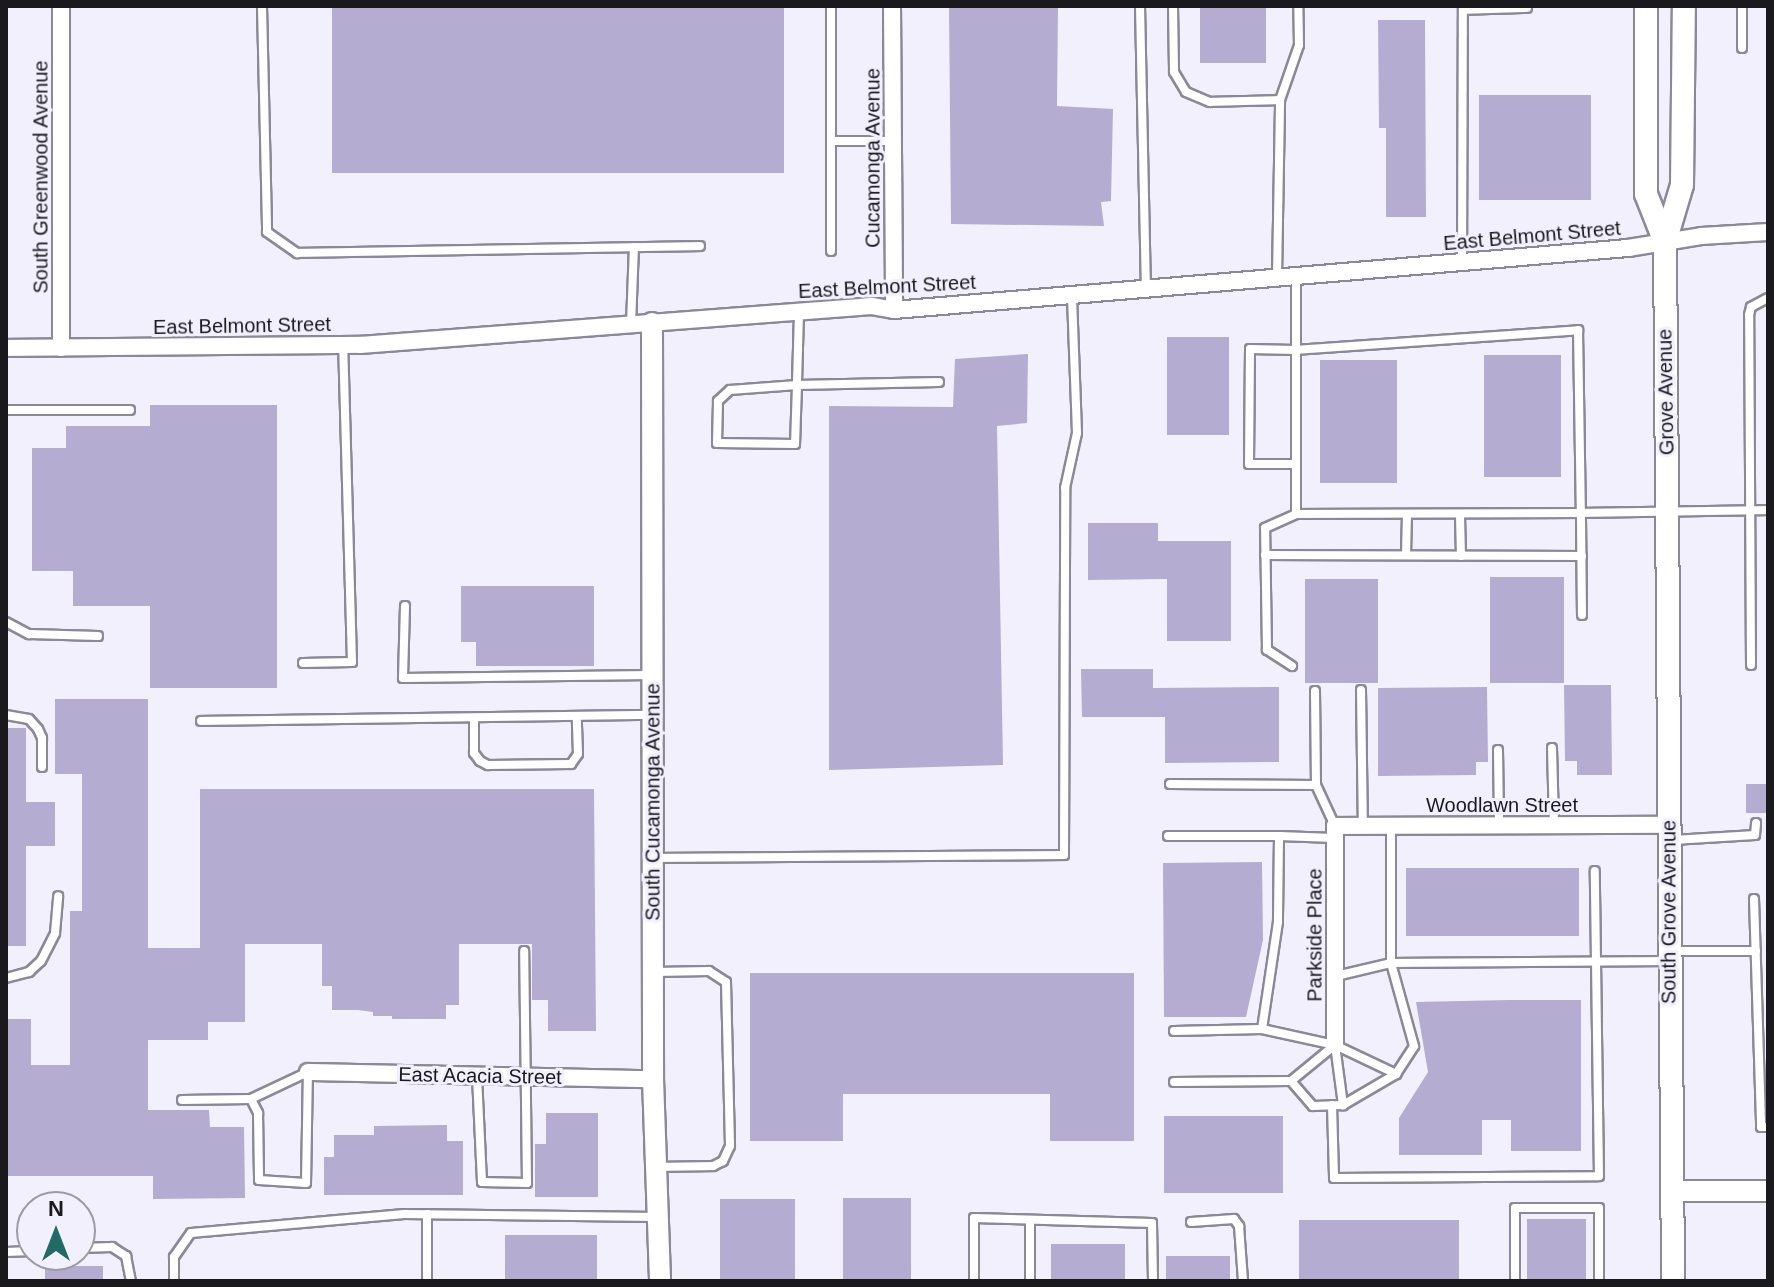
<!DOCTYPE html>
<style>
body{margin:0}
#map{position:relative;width:1774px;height:1287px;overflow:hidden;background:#f2f0fd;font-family:Arial,sans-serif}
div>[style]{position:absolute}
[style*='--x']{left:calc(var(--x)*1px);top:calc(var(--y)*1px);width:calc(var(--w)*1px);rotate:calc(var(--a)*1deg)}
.building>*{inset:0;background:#b4acd1;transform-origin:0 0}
.roads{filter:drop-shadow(2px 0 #8b8995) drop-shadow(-2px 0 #8b8995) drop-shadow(0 2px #8b8995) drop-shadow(0 -2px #8b8995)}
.service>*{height:8px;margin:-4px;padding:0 4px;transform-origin:4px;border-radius:4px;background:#fff}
.minor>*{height:16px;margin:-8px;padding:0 8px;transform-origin:8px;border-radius:8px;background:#fff}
.tertiary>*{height:20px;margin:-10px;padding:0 10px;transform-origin:10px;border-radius:10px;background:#fff}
.secondary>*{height:22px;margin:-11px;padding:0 11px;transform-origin:11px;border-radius:11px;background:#fff}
span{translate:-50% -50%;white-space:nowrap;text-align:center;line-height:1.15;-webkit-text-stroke:6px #f2f0fd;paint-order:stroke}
.street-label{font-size:20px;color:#1a191e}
.frame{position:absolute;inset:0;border:8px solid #1a191e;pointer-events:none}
.north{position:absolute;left:16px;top:1191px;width:80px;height:80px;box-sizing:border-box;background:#f2f0fd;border:2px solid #9c9aa4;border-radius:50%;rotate:0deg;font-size:22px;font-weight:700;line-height:32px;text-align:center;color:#1a191e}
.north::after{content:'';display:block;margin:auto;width:28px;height:36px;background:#216b67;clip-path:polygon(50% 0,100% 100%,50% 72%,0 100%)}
</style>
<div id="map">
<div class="building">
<div style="left:332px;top:6px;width:452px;height:167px"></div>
<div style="clip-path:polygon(949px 6px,1058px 6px,1057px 106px,1113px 109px,1111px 201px,1101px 202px,1104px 226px,951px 224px)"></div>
<div style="left:1200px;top:6px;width:66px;height:57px"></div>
<div style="clip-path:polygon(1378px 20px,1425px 20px,1426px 217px,1386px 217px,1386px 128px,1379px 128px)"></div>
<div style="left:1479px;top:95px;width:112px;height:105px"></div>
<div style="left:1167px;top:337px;width:62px;height:98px"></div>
<div style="clip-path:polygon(1028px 354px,1027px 423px,997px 426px,1003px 765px,829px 770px,829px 406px,953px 407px,955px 359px)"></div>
<div style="left:1484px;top:355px;width:77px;height:122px"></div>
<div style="left:1320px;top:360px;width:77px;height:123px"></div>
<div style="clip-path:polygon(150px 405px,277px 405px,277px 688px,150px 688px,150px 606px,73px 606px,73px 571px,32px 571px,32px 448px,66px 448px,66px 426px,150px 426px)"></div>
<div style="clip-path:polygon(1088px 523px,1158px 523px,1158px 541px,1231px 541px,1231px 641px,1167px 641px,1167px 579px,1088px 580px)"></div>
<div style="left:1564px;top:577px;width:106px;height:74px;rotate:90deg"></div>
<div style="left:1378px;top:579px;width:104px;height:73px;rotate:90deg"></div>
<div style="clip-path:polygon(461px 586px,594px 586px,594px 666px,476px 666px,476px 642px,461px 642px)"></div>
<div style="clip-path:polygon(1081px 669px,1153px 669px,1153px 688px,1279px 687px,1279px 762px,1165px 763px,1165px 717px,1082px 717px)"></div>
<div style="clip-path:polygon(1564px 685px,1611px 685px,1612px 775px,1577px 775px,1577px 761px,1565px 761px)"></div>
<div style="clip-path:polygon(1487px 687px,1488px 762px,1476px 762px,1476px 775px,1378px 776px,1378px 688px)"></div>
<div style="clip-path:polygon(55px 699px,148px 699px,148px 948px,200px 948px,200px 789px,594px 789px,596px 1031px,548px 1031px,548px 1000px,532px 1000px,532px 944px,459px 944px,459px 1005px,446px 1005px,446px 1019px,392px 1019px,392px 1016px,373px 1016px,373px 1012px,358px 1010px,332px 1010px,332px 986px,322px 986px,322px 944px,245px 944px,245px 1022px,208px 1022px,208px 1040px,148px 1040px,148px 1110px,209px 1110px,210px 1127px,244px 1127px,245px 1198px,153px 1199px,153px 1176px,6px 1176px,6px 1019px,31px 1019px,31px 1065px,70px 1065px,70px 911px,82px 911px,82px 774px,55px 774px)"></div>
<div style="clip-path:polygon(6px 728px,26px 728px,26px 802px,55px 802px,55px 846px,26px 846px,26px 946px,6px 946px)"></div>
<div style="left:1746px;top:784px;width:22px;height:29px"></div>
<div style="clip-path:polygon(1262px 862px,1263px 940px,1246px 1017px,1164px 1017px,1163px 863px)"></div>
<div style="left:1406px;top:868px;width:173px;height:68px"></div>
<div style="clip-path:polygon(750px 973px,1134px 973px,1134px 1141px,1050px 1141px,1050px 1094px,843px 1094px,843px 1141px,750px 1141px)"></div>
<div style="clip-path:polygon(1509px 1000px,1581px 1000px,1581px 1151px,1511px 1151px,1511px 1120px,1482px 1120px,1482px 1155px,1399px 1155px,1399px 1118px,1428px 1072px,1416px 1002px)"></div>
<div style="clip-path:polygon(546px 1113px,598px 1113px,598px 1197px,535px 1197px,535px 1144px,546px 1144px)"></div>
<div style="left:1164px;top:1116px;width:119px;height:77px"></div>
<div style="clip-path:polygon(447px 1125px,447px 1141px,463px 1141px,463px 1195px,324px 1195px,324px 1157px,334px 1157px,334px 1135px,374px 1135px,374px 1126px)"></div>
<div style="left:843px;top:1198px;width:68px;height:83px"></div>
<div style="left:720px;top:1199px;width:75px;height:82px"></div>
<div style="left:1527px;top:1219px;width:59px;height:62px"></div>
<div style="left:1299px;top:1220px;width:160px;height:59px"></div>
<div style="left:505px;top:1235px;width:92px;height:46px"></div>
<div style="left:1051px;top:1244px;width:74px;height:36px"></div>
<div style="left:1166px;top:1256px;width:64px;height:25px"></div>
<div style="left:45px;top:1266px;width:58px;height:15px"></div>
</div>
<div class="roads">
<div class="service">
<div style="--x:262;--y:6;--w:226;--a:88.7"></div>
<div style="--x:267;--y:232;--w:37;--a:35"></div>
<div style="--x:297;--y:253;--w:403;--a:-1"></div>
<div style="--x:1140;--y:6;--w:282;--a:88.8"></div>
<div style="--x:1173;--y:6;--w:66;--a:89.1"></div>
<div style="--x:1174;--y:72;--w:23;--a:59"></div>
<div style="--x:1186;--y:92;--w:26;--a:23"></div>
<div style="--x:1210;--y:102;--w:70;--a:-1.6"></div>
<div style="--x:1742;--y:6;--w:42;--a:90"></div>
<div style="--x:831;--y:141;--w:61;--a:0"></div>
<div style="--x:831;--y:251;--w:245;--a:-90"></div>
<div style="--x:1462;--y:262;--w:252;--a:-89.8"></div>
<div style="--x:1463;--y:10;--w:64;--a:-1.8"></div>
<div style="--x:1277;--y:277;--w:177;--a:-89"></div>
<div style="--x:1280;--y:100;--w:58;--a:-70.9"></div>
<div style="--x:1299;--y:45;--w:39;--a:-91"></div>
<div style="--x:799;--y:312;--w:73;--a:91.6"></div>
<div style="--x:797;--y:385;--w:59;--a:91.9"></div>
<div style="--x:795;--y:444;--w:78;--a:-179.3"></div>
<div style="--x:717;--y:443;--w:42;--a:-88.6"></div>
<div style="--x:718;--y:401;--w:16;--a:-43"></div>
<div style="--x:730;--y:390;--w:67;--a:-4.3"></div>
<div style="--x:797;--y:385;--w:142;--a:-1.2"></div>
<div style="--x:631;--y:324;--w:77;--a:-87.8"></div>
<div style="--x:6;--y:410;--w:124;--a:0"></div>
<div style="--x:1294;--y:464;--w:45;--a:180"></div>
<div style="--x:1249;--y:464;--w:115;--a:-89.5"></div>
<div style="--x:1250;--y:349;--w:45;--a:1.3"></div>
<div style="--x:1295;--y:350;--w:284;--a:-4"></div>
<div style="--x:1578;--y:330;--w:183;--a:89.1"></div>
<div style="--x:1581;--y:513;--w:285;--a:179.8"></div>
<div style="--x:1460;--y:516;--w:40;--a:88.6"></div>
<div style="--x:1265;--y:555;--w:317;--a:0.2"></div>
<div style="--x:1406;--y:555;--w:40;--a:-88.6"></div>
<div style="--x:405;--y:606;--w:72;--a:91.6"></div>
<div style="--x:403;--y:678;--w:249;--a:-0.7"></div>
<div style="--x:1582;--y:615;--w:102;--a:-90.6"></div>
<div style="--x:1581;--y:513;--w:187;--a:-0.9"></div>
<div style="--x:6;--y:622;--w:26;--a:28"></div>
<div style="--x:29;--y:634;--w:69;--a:1.7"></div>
<div style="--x:303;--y:663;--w:49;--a:-1.2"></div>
<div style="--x:352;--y:662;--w:317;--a:-91.6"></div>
<div style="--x:1751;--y:665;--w:350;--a:-90.3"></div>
<div style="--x:1749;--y:315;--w:8;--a:-76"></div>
<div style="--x:1751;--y:307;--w:19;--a:-28"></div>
<div style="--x:1292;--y:666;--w:30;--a:-147"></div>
<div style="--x:1267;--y:650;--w:122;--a:-90.9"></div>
<div style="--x:1265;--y:528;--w:34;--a:-24"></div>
<div style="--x:1296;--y:514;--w:237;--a:-90"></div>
<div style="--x:1361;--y:690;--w:136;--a:89.2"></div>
<div style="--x:1315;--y:691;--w:94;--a:89.4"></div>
<div style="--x:6;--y:715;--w:23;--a:10"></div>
<div style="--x:29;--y:719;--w:13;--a:48"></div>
<div style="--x:38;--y:729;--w:10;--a:66"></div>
<div style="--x:42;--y:738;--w:29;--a:90"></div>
<div style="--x:474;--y:718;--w:35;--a:90"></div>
<div style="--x:474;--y:753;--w:10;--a:53"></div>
<div style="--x:480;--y:761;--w:9;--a:27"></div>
<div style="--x:488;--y:765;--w:83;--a:-0.7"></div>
<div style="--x:571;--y:764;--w:12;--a:-55"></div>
<div style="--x:578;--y:754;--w:38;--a:-92"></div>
<div style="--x:201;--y:721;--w:451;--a:-0.8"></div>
<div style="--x:1552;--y:748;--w:77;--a:88.5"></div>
<div style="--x:1498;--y:750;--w:75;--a:89.2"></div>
<div style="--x:1170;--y:784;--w:146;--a:0.4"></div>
<div style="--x:1316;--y:785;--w:45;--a:65.1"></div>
<div style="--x:1168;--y:836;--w:111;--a:0"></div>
<div style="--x:1279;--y:836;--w:86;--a:90.7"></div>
<div style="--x:1278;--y:922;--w:108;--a:98.5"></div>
<div style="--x:1279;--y:836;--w:55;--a:2.1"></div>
<div style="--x:1673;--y:840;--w:82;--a:-3.5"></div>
<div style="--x:1755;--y:835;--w:12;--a:-85"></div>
<div style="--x:654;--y:858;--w:410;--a:-0.4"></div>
<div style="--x:1064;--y:855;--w:367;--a:-89.8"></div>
<div style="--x:1065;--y:488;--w:56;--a:-77.7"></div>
<div style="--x:1077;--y:433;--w:139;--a:-92.1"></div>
<div style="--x:1754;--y:899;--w:228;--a:88.2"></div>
<div style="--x:1761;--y:1127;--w:7;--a:0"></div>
<div style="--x:1670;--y:951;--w:86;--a:0"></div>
<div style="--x:655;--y:972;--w:54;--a:-1.1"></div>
<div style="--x:709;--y:971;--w:20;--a:33"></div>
<div style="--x:726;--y:982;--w:164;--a:88.6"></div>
<div style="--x:730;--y:1146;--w:17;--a:115"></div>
<div style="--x:723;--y:1161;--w:11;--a:153"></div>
<div style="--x:713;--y:1166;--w:56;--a:179"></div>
<div style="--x:1336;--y:976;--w:57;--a:-13.3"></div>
<div style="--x:1391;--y:963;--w:137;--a:-90"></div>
<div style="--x:6;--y:978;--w:24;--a:-15"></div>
<div style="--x:29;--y:972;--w:16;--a:-43"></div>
<div style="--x:41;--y:961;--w:31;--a:-63"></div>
<div style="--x:55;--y:933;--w:37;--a:-85"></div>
<div style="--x:1174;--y:1031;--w:88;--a:-1.3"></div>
<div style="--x:1262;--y:1029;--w:75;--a:12.4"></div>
<div style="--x:1335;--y:1045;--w:68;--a:25.4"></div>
<div style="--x:1335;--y:1045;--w:61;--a:82.4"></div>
<div style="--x:477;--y:1076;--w:106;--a:87.3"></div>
<div style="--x:482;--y:1182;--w:45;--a:1.3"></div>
<div style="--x:527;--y:1183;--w:232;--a:-90.7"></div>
<div style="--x:1291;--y:1081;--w:33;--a:49"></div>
<div style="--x:1313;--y:1106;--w:30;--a:-2"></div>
<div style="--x:1343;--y:1105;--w:61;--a:-30.3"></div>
<div style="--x:1396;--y:1074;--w:33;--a:-57"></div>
<div style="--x:1414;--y:1046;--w:86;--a:-105.5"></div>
<div style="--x:1391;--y:963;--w:278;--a:-0.4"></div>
<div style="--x:1174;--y:1082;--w:117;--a:-0.5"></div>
<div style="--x:1291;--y:1081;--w:57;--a:-39.3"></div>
<div style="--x:182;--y:1100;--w:69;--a:-0.8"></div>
<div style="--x:251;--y:1099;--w:16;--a:63"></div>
<div style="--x:258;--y:1113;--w:67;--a:89.1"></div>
<div style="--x:259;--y:1180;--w:47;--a:3.7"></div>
<div style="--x:306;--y:1183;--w:111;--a:-89"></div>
<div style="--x:308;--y:1072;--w:63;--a:154.7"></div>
<div style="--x:1332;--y:1105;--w:73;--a:88.4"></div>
<div style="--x:1334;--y:1178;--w:265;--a:-0.4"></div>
<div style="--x:1599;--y:1176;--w:305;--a:-90.8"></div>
<div style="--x:427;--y:1214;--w:67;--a:90"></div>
<div style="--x:1030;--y:1220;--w:61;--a:90"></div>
<div style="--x:1191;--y:1222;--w:43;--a:-4"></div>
<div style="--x:1234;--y:1219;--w:9;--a:54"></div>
<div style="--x:1239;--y:1226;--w:55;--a:85.8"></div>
<div style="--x:80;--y:1248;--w:32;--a:-2"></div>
<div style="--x:112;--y:1247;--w:17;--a:33"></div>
<div style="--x:126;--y:1256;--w:25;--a:79"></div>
<div style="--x:6;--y:1252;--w:26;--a:-2"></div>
<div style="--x:174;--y:1281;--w:24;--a:-90"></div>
<div style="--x:174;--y:1257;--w:29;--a:-55"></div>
<div style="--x:191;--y:1233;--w:214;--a:-5.1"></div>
<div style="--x:404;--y:1214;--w:253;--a:0.7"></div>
<div style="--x:974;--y:1281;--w:63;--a:-90"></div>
<div style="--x:974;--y:1218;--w:178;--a:1.6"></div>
<div style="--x:1152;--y:1223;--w:58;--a:89"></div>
<div style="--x:1515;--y:1281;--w:73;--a:-90"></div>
<div style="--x:1515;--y:1208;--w:84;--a:0"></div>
<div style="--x:1599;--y:1208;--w:73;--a:90"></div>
</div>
<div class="minor">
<div style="--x:892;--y:6;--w:304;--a:89.6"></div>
<div style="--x:6;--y:348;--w:354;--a:-0.5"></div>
<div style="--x:360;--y:345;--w:513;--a:-4.36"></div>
<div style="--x:872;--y:306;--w:22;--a:10"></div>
<div style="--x:894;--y:310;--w:737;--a:-4.83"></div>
<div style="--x:1628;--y:248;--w:74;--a:-9.3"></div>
<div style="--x:1701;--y:236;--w:67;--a:-3.4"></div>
<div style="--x:61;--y:348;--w:342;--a:-90"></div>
<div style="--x:1335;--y:1045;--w:219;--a:-90"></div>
<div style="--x:1335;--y:826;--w:333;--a:-0.2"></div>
<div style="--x:308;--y:1072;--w:345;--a:1.2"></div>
</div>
<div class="tertiary">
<div style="--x:652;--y:323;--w:756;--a:89.92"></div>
<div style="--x:653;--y:1079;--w:202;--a:88"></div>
<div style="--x:1672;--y:1191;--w:96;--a:0"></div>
</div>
<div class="secondary">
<div style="--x:1646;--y:6;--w:188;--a:90"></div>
<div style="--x:1646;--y:194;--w:52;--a:68.4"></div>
<div style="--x:1673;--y:1281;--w:1039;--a:-90.44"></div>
<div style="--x:1665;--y:242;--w:59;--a:-73.4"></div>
<div style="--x:1682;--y:185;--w:179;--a:-89.4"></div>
</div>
</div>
<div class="street-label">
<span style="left:873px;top:158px;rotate:-90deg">Cucamonga Avenue</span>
<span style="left:41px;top:177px;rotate:-90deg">South Greenwood Avenue</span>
<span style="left:1532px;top:236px;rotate:-5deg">East Belmont Street</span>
<span style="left:887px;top:287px;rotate:-3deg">East Belmont Street</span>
<span style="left:242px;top:326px;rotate:-1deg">East Belmont Street</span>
<span style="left:1666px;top:392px;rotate:-91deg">Grove Avenue</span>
<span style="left:653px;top:802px;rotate:-90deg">South Cucamonga Avenue</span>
<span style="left:1502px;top:805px">Woodlawn Street</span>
<span style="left:1669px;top:912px;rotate:-90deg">South Grove Avenue</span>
<span style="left:1315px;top:935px;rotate:-90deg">Parkside Place</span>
<span style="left:480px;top:1076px;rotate:1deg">East Acacia Street</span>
</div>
<div class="frame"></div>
<div class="north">N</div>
</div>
